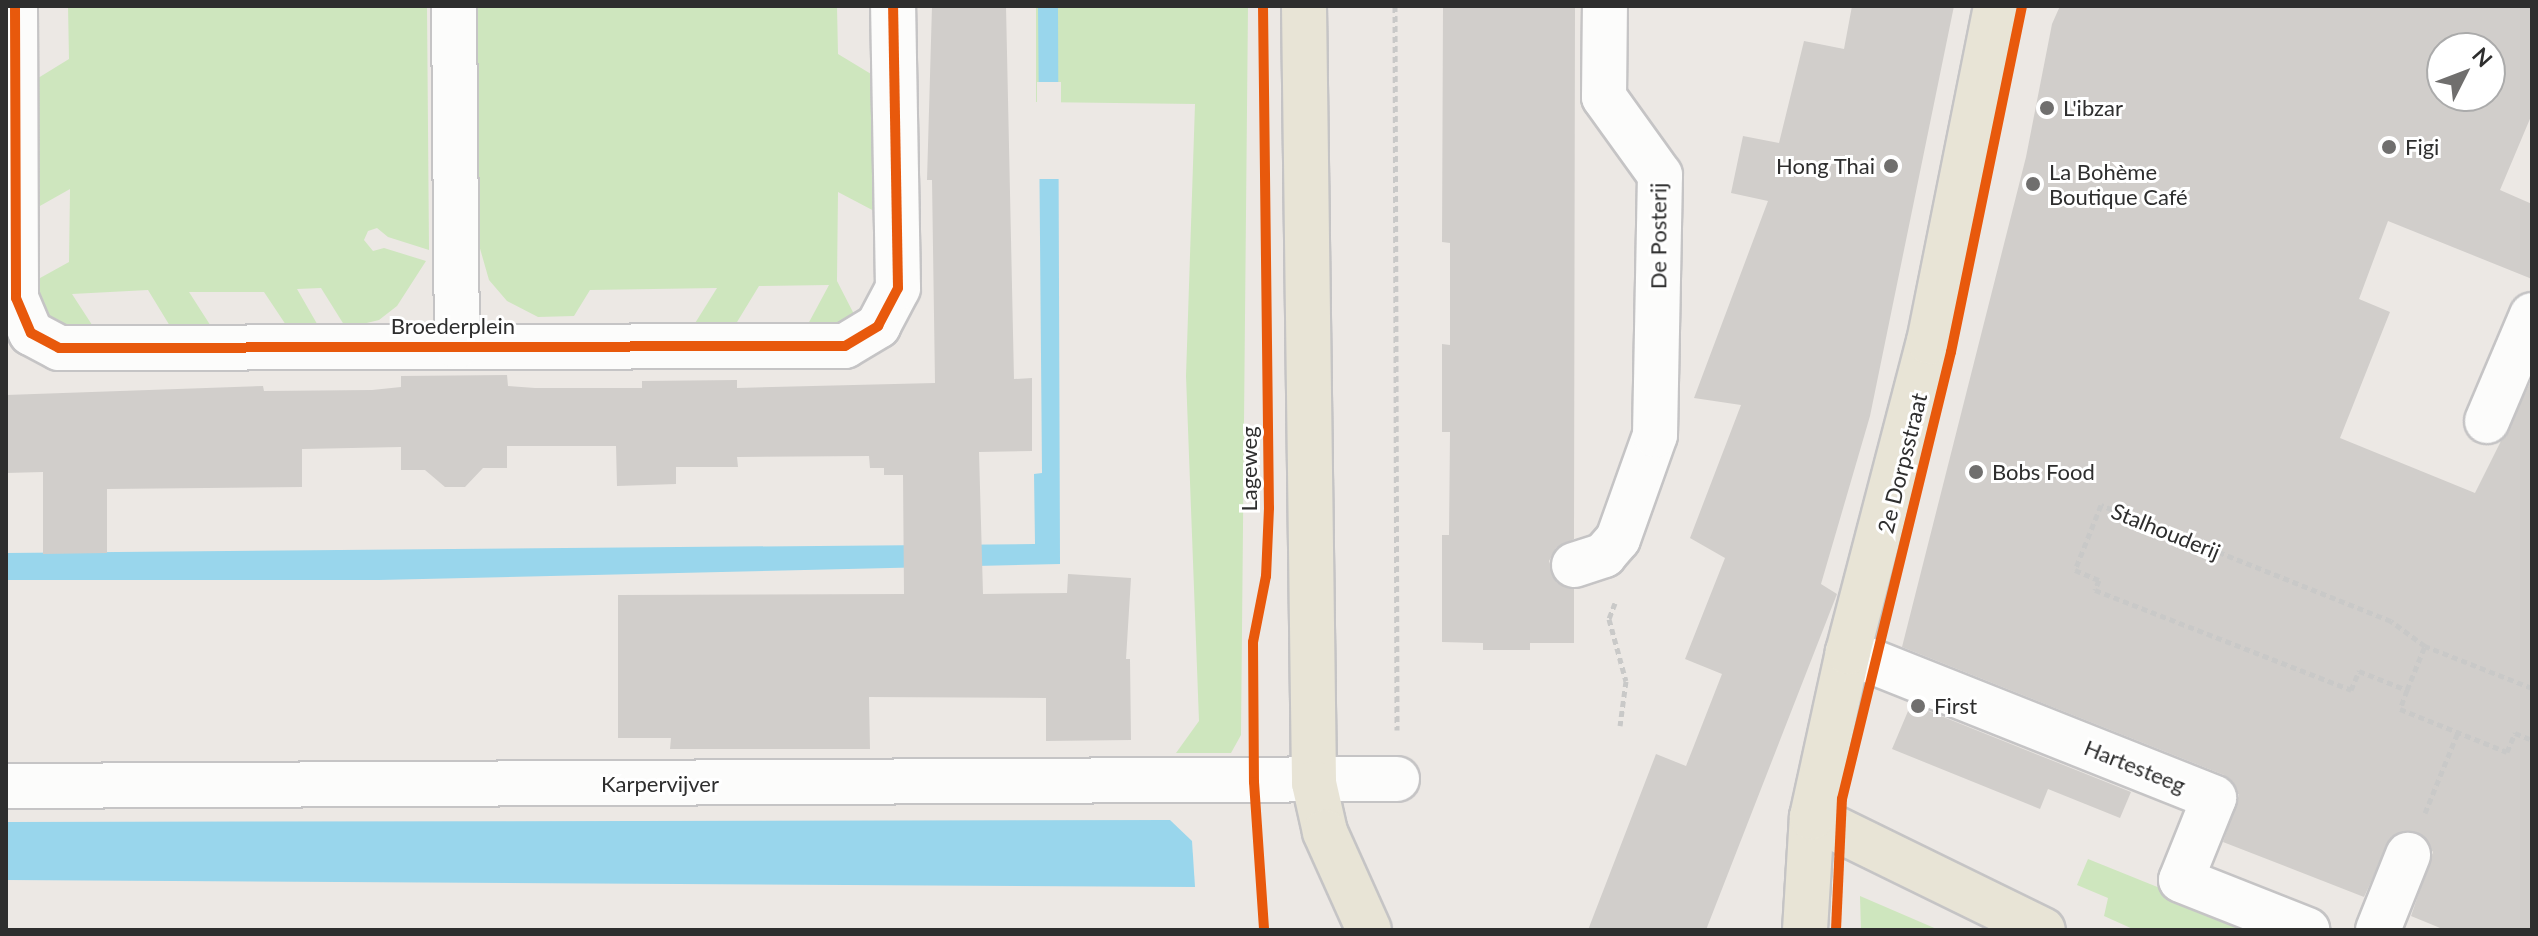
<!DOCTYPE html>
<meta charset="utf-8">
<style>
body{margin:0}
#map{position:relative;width:2538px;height:936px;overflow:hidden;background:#ece8e4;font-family:Lato,sans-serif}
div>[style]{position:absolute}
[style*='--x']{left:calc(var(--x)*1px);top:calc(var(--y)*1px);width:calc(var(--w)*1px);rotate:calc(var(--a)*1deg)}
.green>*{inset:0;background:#cee6be}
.water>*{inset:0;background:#99d6ec}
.pier>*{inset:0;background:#ece8e4;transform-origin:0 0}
.building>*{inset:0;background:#d1cecb}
.path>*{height:5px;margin-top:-2.5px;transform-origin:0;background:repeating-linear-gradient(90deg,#c9c9c8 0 6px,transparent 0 10px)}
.roads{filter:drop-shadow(2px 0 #c5c4c5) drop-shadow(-2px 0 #c5c4c5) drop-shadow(0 2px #c5c4c5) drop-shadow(0 -2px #c5c4c5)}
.minor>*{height:44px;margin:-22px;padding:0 22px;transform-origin:22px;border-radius:22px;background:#fcfcfb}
.major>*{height:44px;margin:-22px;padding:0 22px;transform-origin:22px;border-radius:22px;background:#e8e4d6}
.cycleway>*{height:10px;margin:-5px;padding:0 5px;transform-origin:5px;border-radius:5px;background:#e8590c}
.dots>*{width:22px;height:22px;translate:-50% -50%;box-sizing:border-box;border:4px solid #fff;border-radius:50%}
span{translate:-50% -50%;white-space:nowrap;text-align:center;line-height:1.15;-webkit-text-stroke:6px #fff;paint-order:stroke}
.poi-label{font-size:22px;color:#2e2e2e}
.left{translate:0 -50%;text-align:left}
.right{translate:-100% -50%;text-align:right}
.street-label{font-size:22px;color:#2e2e2e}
.frame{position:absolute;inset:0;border:8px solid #2e2e2e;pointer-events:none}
.north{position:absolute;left:2426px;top:32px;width:80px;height:80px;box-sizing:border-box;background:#fff;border:2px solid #ababab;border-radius:50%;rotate:48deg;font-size:22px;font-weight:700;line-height:32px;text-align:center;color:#2e2e2e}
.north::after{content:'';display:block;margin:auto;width:28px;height:36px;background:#706f6e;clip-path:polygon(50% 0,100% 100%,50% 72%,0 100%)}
</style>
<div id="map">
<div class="green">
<div style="clip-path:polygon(68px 6px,427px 6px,429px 250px,388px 237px,377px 228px,368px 231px,364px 240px,373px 251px,384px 248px,426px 261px,397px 306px,379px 320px,346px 328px,321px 288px,297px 289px,320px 329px,290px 331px,264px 292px,189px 292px,214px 331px,173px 331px,148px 290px,72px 294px,96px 331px,50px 324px,31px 283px,69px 262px,70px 189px,31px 211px,30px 83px,69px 59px)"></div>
<div style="clip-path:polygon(477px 6px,837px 6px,838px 54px,876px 77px,872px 82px,873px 177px,878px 178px,878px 213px,838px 192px,837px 281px,857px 320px,842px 326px,807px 326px,829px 285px,759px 286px,734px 327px,692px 328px,717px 288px,590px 290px,574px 316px,538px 317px,507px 301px,489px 280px,479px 245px)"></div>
<div style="clip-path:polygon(1036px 6px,1248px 6px,1241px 735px,1231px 753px,1176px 753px,1199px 721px,1186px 376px,1195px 104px,1036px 102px)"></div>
<div style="clip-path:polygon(2088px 859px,2264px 930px,2135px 930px,2104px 916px,2108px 898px,2077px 885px)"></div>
<div style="clip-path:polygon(1860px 896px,1939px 930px,1861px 930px)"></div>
</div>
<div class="water">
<div style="clip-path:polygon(1038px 6px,1058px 6px,1060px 564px,379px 580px,6px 580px,6px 553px,1035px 544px,1034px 474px,1042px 473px)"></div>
<div style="clip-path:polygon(1170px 820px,1192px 841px,1195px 887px,6px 880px,6px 822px)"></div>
</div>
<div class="pier">
<div style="left:1061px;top:82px;width:97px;height:24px;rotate:90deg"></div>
</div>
<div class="building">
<div style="clip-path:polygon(932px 6px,1006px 6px,1014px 379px,1032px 378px,1032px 451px,979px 452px,983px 594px,1067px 593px,1068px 574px,1131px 578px,1126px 659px,1130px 659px,1131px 740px,1046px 741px,1046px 698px,869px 697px,870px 749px,670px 749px,671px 738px,618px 738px,618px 595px,904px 594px,903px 475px,884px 475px,884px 468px,870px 468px,869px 456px,737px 457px,738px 467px,676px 467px,676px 484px,617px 486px,616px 446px,507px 446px,507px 468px,483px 468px,465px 487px,445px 487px,425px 470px,401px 470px,401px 447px,302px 449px,302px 487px,107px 489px,107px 553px,43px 554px,43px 472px,6px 473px,6px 395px,263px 386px,264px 391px,372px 390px,401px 387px,401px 376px,507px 375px,508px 386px,535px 388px,642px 388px,642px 381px,737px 380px,737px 388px,935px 383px,932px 180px,927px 180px)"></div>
<div style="clip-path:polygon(1443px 6px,1575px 6px,1574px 539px,1556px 548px,1549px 561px,1557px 583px,1574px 589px,1574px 643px,1530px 643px,1530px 650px,1483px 650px,1483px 643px,1442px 642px,1442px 535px,1449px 535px,1450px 432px,1442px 432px,1442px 344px,1450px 345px,1450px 243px,1442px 242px)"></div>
<div style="clip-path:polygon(1852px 6px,1954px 6px,1870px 416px,1821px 584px,1837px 594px,1706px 930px,1588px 930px,1656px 754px,1686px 766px,1722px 674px,1685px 659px,1725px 558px,1690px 538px,1741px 405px,1694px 398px,1768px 201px,1731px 193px,1743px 136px,1779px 143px,1804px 41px,1844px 49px)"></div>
<div style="clip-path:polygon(evenodd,2060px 6px,2532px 6px,2532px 114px,2500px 190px,2532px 204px,2532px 279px,2388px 221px,2359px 299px,2390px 312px,2340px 438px,2475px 493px,2532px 379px,2532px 930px,2445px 930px,2411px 916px,2433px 852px,2417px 832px,2392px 836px,2364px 897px,2223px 842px,2239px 795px,2224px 775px,1902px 647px,2026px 157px,2052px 24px,2060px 6px,2442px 48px,2490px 48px,2490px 96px,2442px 96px,2442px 48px)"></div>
<div style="clip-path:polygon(1911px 704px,2131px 792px,2120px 818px,2048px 789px,2040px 809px,1892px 749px)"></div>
</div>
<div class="path">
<div style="--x:1395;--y:6;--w:724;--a:89.84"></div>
<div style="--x:1615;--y:603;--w:17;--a:111"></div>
<div style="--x:1609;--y:619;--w:64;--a:74.7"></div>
<div style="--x:1626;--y:681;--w:45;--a:97.6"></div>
<div style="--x:2532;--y:688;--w:115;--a:-158.6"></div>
<div style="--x:2425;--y:646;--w:42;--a:-143.7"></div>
<div style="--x:2391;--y:621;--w:312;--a:-158.2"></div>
<div style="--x:2101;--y:505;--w:70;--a:111.8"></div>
<div style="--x:2075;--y:570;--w:26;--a:23"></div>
<div style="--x:2099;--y:580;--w:11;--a:112"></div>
<div style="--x:2095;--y:590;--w:275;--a:21.3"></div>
<div style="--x:2351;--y:690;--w:21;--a:-67"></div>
<div style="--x:2359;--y:671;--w:52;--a:21.6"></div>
<div style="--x:2407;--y:690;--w:20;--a:110"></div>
<div style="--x:2400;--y:709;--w:115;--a:21.9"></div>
<div style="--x:2507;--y:752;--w:21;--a:-67"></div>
<div style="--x:2515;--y:733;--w:18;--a:22"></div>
<div style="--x:2407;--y:690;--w:48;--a:-67.8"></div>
<div style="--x:2425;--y:813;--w:87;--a:-67.8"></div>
</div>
<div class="roads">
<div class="minor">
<div style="--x:15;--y:6;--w:292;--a:89.8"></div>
<div style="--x:16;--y:298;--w:38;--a:67"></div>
<div style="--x:31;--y:333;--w:32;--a:28"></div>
<div style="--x:59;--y:348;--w:786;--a:-0.15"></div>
<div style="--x:845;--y:346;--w:39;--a:-31"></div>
<div style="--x:878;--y:326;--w:43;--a:-62.2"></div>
<div style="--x:898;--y:288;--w:282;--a:-91"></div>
<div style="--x:454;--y:6;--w:340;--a:89.5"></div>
<div style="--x:2487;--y:421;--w:115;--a:-67"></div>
<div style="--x:1574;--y:565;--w:32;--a:-18"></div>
<div style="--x:1604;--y:555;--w:21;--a:-49"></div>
<div style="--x:1618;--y:539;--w:110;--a:-70.4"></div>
<div style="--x:1655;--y:435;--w:260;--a:-88.9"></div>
<div style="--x:1660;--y:175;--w:96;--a:-125.7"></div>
<div style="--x:1604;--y:97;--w:91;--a:-89.4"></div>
<div style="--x:1848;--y:652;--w:394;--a:21.7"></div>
<div style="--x:2214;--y:798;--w:88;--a:111.9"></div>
<div style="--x:2181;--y:880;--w:136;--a:21.6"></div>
<div style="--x:6;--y:786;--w:1391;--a:-0.29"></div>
<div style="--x:2378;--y:930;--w:81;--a:-68.2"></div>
</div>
<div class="major">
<div style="--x:1304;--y:6;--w:777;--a:89.26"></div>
<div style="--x:1314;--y:783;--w:50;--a:77.3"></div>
<div style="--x:1325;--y:832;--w:107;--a:65.8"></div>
<div style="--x:1812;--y:817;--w:257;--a:26.1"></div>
<div style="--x:1805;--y:930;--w:113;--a:-86.5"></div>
<div style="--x:1812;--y:817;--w:169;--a:-77.7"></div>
<div style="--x:1848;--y:652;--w:320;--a:-75.4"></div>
<div style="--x:1929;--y:342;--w:343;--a:-78.7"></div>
</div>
</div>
<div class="cycleway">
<div style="--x:15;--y:6;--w:292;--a:89.8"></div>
<div style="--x:16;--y:298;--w:38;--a:67"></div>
<div style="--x:31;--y:333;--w:32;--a:28"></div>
<div style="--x:59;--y:348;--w:786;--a:-0.15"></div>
<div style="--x:845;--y:346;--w:39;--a:-31"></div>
<div style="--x:878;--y:326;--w:43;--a:-62.2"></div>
<div style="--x:898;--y:288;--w:282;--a:-91"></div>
<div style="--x:1263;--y:6;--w:502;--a:89.32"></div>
<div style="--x:1269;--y:508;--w:68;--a:92.5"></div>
<div style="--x:1266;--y:576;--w:67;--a:101.1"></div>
<div style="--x:1253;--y:642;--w:140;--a:89.6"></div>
<div style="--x:1254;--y:782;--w:148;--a:86.1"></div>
<div style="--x:1836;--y:930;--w:131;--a:-87.4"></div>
<div style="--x:1842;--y:799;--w:460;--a:-76.3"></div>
<div style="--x:1951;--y:352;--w:353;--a:-78.4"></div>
</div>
<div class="dots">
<div style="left:2047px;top:108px;background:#706f6e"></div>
<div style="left:2389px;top:147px;background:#706f6e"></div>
<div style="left:1891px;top:166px;background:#706f6e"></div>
<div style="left:2033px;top:184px;background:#706f6e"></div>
<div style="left:1976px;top:472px;background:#706f6e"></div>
<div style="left:1918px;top:706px;background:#706f6e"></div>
</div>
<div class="poi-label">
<span class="left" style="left:2063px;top:108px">L'ibzar</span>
<span class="left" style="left:2405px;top:147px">Figi</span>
<span class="right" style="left:1875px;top:166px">Hong Thai</span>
<span class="left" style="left:2049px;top:184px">La Bohème<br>Boutique Café</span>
<span class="left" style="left:1992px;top:472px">Bobs Food</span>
<span class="left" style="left:1934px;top:706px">First</span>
</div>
<div class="street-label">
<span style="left:1658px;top:236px;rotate:-90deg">De Posterij</span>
<span style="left:453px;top:326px">Broederplein</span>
<span style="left:1902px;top:463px;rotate:-76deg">2e Dorpsstraat</span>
<span style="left:1249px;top:469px;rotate:-90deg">Lageweg</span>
<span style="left:2166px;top:531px;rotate:22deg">Stalhouderij</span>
<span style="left:2135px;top:766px;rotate:22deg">Hartesteeg</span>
<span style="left:660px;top:784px">Karpervijver</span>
</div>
<div class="frame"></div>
<div class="north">N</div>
</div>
